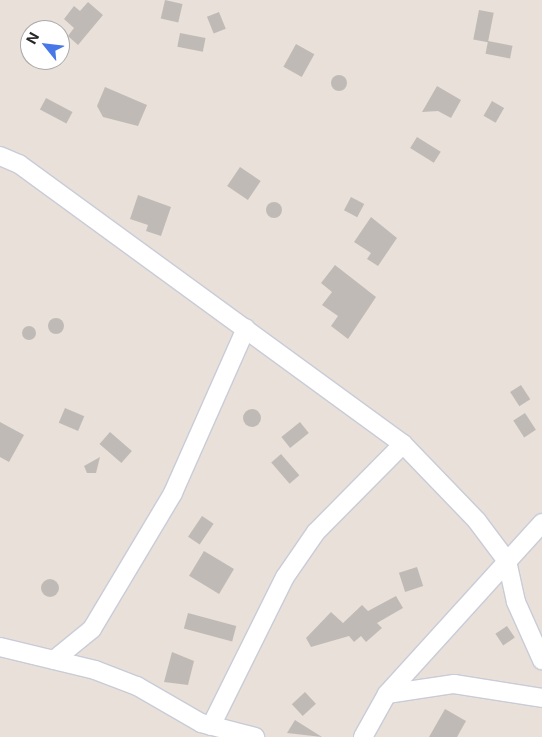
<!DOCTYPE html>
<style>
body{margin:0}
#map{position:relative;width:542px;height:737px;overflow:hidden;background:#e8e0d9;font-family:Inter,sans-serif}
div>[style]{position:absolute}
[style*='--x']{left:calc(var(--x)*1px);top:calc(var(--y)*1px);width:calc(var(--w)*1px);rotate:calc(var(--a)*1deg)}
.building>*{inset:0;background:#c0bab6;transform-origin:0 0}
.round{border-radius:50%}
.roads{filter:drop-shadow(1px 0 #c8ccd7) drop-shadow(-1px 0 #c8ccd7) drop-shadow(0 1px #c8ccd7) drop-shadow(0 -1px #c8ccd7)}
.street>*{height:18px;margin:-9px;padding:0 9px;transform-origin:9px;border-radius:9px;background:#fff}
span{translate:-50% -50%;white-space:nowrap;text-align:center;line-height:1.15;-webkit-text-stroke:4px #fff;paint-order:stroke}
.north{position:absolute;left:20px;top:20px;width:50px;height:50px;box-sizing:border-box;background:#fff;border:1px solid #a9a9a9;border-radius:50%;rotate:299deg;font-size:14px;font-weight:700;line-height:20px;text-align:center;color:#272727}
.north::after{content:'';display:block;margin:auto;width:18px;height:22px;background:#4877e7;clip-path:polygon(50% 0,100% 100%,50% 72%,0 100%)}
</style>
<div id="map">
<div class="building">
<div style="left:165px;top:0;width:18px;height:19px;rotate:13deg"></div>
<div style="clip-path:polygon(88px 2px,103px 15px,78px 45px,68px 36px,74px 28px,64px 19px,74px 6px,80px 11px)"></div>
<div style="left:479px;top:10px;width:15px;height:30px;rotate:11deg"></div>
<div style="left:219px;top:12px;width:18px;height:13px;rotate:68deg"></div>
<div style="left:180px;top:33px;width:26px;height:14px;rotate:11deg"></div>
<div style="left:488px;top:41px;width:25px;height:13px;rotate:11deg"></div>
<div style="left:296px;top:44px;width:21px;height:26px;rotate:29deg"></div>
<div class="round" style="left:331px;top:75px;width:16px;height:16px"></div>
<div style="clip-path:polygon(437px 86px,461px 100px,451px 118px,438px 111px,422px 112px)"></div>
<div style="clip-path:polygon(105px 87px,147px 105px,138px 126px,103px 117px,97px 106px)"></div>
<div style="left:46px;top:98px;width:30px;height:13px;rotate:28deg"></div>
<div style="left:492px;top:101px;width:14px;height:17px;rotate:30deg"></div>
<div style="left:417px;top:137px;width:28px;height:13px;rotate:32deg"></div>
<div style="left:240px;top:167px;width:25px;height:23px;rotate:34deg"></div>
<div style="clip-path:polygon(138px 195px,171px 207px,161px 236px,146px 231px,148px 225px,130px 219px)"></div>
<div style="left:351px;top:197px;width:15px;height:15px;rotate:28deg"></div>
<div class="round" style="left:266px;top:202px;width:16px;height:16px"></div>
<div style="clip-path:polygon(371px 217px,397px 238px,378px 266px,367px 259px,371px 253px,354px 242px)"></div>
<div style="clip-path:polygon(335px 265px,376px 297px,348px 339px,331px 326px,338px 316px,322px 305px,332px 292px,321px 283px)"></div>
<div class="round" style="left:48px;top:318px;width:16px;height:16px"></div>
<div class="round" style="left:22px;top:326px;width:14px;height:14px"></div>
<div style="left:521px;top:385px;width:17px;height:13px;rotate:57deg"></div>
<div style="left:65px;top:408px;width:21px;height:16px;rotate:23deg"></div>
<div class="round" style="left:243px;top:409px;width:18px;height:18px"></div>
<div style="left:525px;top:413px;width:20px;height:14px;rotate:57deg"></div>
<div style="clip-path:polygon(0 422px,24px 435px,9px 462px,0 457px)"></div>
<div style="left:300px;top:422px;width:14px;height:24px;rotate:51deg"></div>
<div style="left:110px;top:432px;width:29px;height:16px;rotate:41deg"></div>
<div style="left:281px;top:454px;width:28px;height:13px;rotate:49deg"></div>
<div style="clip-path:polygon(100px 457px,96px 473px,87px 473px,84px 466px)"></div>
<div style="left:202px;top:516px;width:14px;height:25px;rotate:34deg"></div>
<div style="left:204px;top:551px;width:35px;height:29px;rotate:31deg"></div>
<div style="left:417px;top:567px;width:20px;height:19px;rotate:72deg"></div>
<div class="round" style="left:41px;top:579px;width:18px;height:18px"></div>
<div style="clip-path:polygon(396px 596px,403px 608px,377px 623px,382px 628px,366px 642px,361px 636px,354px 642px,349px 636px,311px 647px,306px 638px,331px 612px,343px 623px,362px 605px,368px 611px)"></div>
<div style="left:188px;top:613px;width:50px;height:16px;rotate:15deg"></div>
<div style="left:507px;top:626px;width:14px;height:14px;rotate:56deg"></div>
<div style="clip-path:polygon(172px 652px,194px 661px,188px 685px,164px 682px)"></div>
<div style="left:305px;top:692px;width:16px;height:18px;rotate:47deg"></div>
<div style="clip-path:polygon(445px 709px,466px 721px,457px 737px,429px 737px)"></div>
<div style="clip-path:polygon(295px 720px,322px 737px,287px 733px)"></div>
</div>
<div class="roads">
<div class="street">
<div style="--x:0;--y:156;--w:21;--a:23"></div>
<div style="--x:19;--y:164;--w:475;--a:36.1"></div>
<div style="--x:403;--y:444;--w:107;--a:46.1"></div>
<div style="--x:477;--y:521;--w:50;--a:53.1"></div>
<div style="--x:507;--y:561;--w:42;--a:77.6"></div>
<div style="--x:516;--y:602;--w:64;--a:65.9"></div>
<div style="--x:0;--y:647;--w:98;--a:13.6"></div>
<div style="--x:95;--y:670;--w:45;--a:20.9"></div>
<div style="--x:137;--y:686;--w:74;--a:30"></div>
<div style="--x:201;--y:723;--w:56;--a:14.5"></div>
<div style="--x:54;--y:660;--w:49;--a:-39.2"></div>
<div style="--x:92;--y:629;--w:158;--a:-59.2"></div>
<div style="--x:173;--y:493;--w:180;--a:-66.1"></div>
<div style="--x:387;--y:694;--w:68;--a:-8.5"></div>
<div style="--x:454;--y:684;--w:89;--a:9"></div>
<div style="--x:211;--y:726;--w:166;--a:-63.6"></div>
<div style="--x:285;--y:577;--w:55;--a:-55.4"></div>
<div style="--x:316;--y:532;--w:124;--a:-45.3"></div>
<div style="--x:363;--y:737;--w:49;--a:-60.8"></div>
<div style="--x:387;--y:694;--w:231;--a:-47.8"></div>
</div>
</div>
<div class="north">N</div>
</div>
